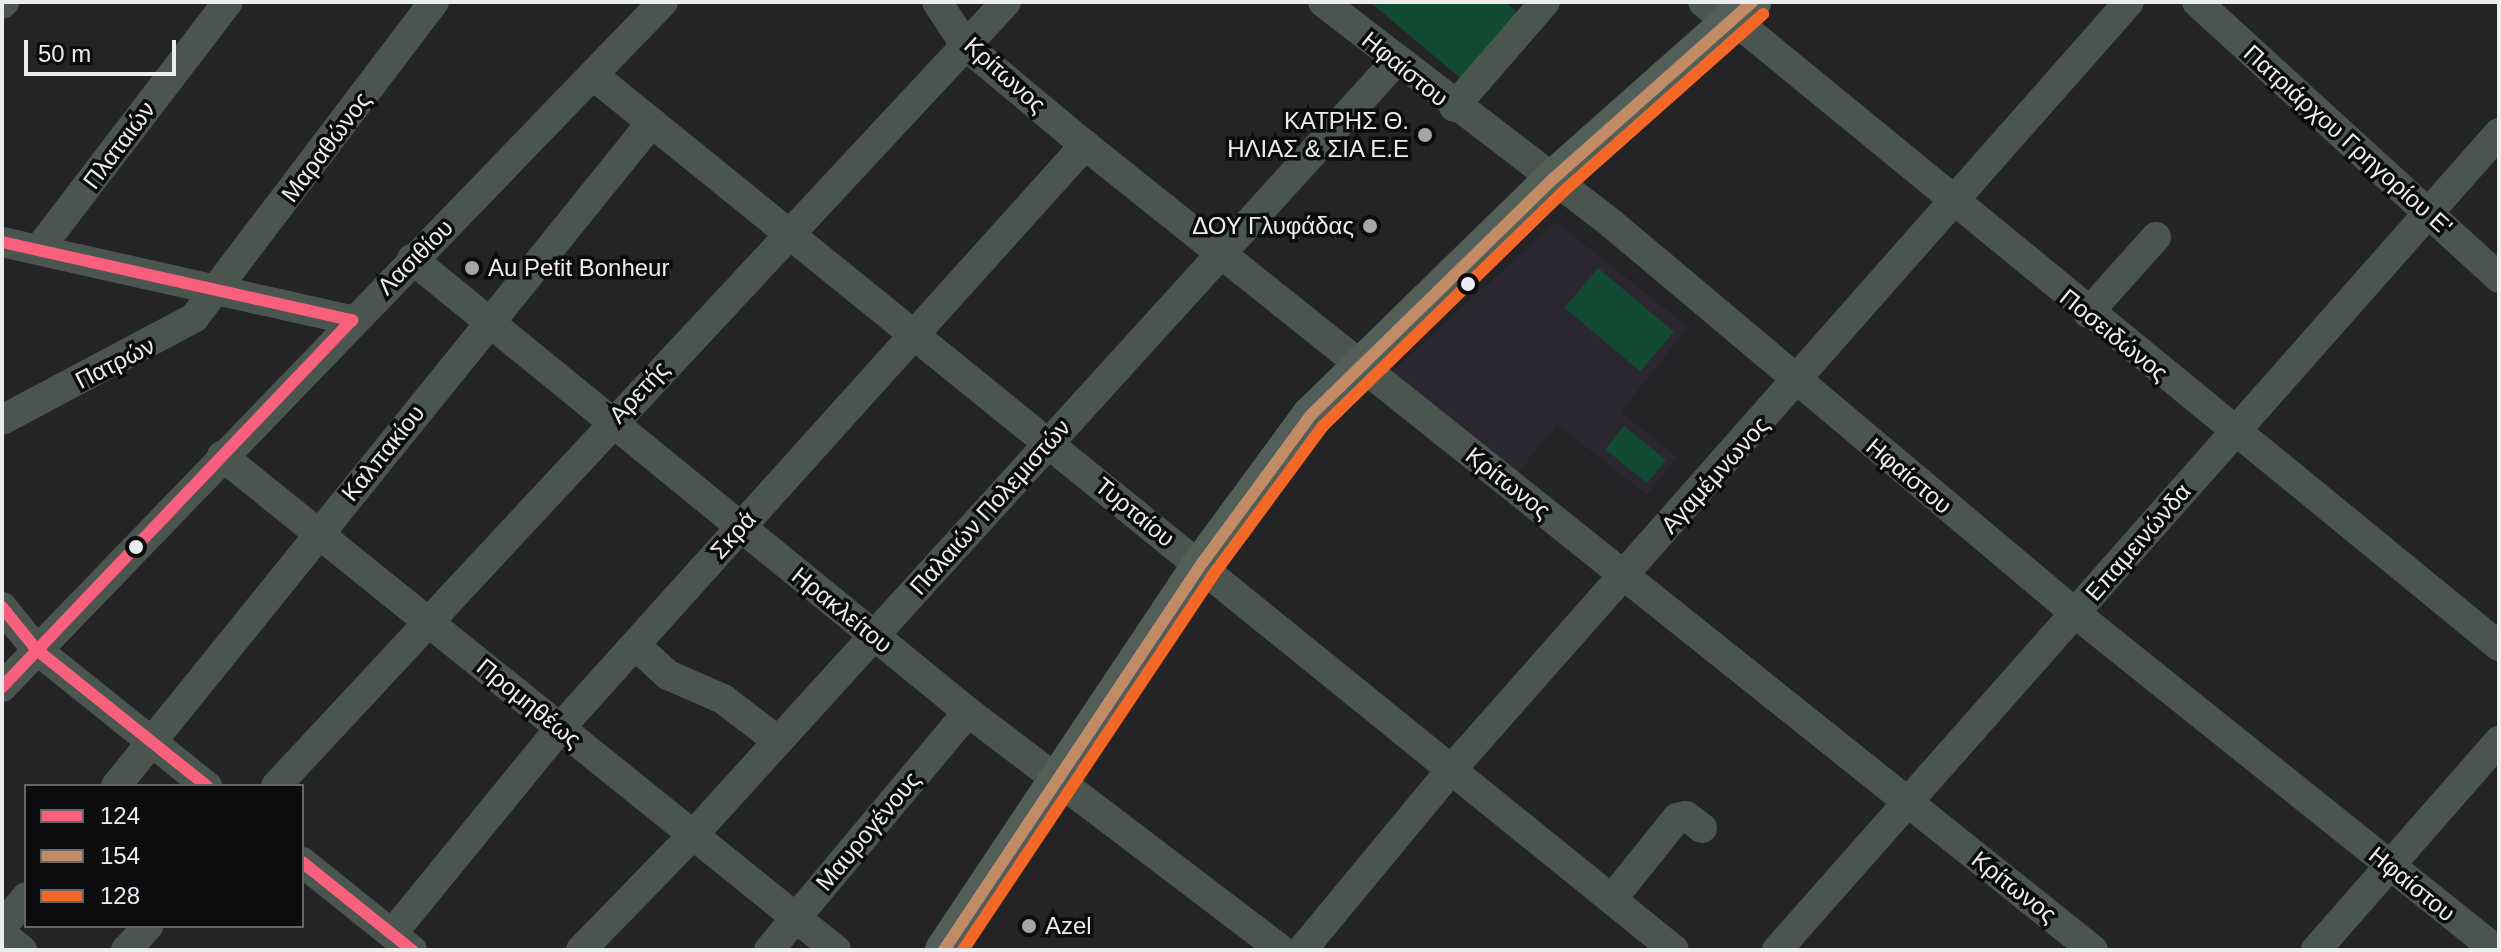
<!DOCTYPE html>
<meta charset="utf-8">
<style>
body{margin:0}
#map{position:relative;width:2501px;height:952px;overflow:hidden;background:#242325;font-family:Helvetica,sans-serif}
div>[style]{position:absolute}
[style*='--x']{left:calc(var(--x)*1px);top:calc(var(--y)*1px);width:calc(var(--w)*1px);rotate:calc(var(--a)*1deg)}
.built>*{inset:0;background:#2a2730}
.green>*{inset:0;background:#124933;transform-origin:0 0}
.minor>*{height:30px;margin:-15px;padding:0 15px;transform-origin:15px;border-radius:15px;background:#4a5550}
.major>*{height:38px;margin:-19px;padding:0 19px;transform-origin:19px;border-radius:19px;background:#525e58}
.bus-1>*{height:12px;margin:-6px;padding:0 6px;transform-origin:6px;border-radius:6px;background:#f8607d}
.bus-2>*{height:12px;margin:-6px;padding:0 6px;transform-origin:6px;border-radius:6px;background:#c18c65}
.bus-3>*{height:12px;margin:-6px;padding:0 6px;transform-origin:6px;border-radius:6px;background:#f36827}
.dots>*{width:22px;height:22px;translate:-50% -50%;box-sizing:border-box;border:4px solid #0c0c0e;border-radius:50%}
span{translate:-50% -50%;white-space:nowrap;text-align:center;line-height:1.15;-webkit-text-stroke:7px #0c0c0e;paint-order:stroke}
.street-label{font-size:24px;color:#ecebee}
.poi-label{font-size:24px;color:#ecebee}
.right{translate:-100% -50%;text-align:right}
.left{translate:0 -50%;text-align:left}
.frame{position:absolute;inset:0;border:4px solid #ecebee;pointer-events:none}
.legend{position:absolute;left:24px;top:784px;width:280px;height:144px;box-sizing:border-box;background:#0c0c0e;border:2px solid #666568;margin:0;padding:10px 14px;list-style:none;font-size:24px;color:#ecebee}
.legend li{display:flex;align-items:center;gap:16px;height:40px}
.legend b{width:40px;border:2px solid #666568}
.scale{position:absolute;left:24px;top:40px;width:152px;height:36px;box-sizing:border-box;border:4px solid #ecebee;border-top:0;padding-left:10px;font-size:24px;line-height:28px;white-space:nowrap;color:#ecebee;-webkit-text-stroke:6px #0c0c0e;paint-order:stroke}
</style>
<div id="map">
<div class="built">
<div style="clip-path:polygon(1556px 222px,1688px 327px,1621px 412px,1677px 457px,1647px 495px,1557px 424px,1517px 474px,1390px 373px)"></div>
</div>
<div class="green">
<div style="clip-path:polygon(1370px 2px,1505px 2px,1522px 16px,1466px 83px)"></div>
<div style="left:1598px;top:268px;width:99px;height:52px;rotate:40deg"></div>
<div style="left:1624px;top:426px;width:54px;height:30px;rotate:39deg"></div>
</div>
<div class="minor">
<div style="--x:937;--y:2;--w:53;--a:56.6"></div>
<div style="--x:966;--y:46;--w:155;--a:39.8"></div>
<div style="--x:1085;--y:145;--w:1290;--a:38.61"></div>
<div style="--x:1323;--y:2;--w:364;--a:37.5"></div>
<div style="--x:1612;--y:224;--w:605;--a:40.04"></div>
<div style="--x:2075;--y:613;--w:539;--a:38.68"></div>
<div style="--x:1703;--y:2;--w:33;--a:39"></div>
<div style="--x:2197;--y:2;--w:409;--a:42.4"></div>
<div style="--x:2;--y:4;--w:3;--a:-45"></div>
<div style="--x:1733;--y:19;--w:990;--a:39.3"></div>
<div style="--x:594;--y:76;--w:1389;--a:38.98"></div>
<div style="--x:1454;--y:107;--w:139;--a:-49.1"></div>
<div style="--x:2;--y:242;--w:359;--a:12.6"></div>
<div style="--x:39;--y:249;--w:311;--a:-52.6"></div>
<div style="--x:412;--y:259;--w:717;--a:39.17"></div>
<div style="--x:968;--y:712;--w:393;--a:37.2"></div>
<div style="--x:2088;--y:313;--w:102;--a:-48.2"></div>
<div style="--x:2;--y:420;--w:217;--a:-28"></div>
<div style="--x:194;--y:318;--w:397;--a:-52.8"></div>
<div style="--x:222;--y:456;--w:788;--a:38.82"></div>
<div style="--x:2;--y:607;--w:55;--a:50.9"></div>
<div style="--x:37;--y:650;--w:218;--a:38.7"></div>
<div style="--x:635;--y:645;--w:45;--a:42.3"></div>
<div style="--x:668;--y:675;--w:60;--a:23.6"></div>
<div style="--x:723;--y:699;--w:69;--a:37.4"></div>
<div style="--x:2;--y:687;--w:952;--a:-46.02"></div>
<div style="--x:116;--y:786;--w:853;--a:-51.09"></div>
<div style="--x:276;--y:786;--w:1071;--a:-47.04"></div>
<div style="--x:302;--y:862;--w:141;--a:38.7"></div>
<div style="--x:1612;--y:899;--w:104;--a:-51.3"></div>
<div style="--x:1677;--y:818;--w:9;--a:-13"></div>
<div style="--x:1686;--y:816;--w:20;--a:37"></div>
<div style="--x:2;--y:927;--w:38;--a:-51"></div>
<div style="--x:2;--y:934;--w:26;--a:39"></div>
<div style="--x:392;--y:934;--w:266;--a:-50.8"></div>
<div style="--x:560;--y:728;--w:785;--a:-48"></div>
<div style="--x:126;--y:950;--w:33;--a:-47"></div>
<div style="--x:581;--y:950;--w:161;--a:-45.8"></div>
<div style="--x:693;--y:835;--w:1046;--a:-47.75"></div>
<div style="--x:769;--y:950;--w:310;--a:-50.1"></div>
<div style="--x:1302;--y:950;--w:235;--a:-50.4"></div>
<div style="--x:1452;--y:769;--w:1023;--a:-48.57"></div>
<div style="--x:1777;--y:950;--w:1090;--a:-48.53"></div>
<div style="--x:2316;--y:950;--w:278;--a:-48.8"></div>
</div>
<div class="major">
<div style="--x:944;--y:950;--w:467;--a:-56.3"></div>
<div style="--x:1203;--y:562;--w:182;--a:-53.7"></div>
<div style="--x:1311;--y:415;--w:339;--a:-44.3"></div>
<div style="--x:1554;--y:178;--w:265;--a:-41.6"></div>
</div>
<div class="bus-1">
<div style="--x:2;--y:242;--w:359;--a:12.6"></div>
<div style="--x:2;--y:607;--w:55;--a:50.9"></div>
<div style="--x:37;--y:650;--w:218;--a:38.7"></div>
<div style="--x:2;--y:687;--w:507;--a:-46.36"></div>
<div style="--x:302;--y:862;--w:141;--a:38.7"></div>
</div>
<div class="bus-2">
<div style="--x:944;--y:950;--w:467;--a:-56.3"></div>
<div style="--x:1203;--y:562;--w:182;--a:-53.7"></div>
<div style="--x:1311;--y:415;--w:339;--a:-44.3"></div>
<div style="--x:1554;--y:178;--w:265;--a:-41.6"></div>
</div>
<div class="bus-3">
<div style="--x:963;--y:950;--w:456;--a:-56.3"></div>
<div style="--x:1216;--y:571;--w:180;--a:-53.6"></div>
<div style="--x:1323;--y:426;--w:338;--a:-44.3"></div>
<div style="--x:1565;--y:190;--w:265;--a:-41.6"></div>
</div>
<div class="dots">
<div style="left:1425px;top:135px;background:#a6a5a8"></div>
<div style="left:1370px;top:226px;background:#a6a5a8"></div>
<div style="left:472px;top:268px;background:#a6a5a8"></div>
<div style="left:1468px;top:284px;background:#ecebee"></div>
<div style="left:136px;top:547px;background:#ecebee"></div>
<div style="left:1029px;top:926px;background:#a6a5a8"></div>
</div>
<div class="street-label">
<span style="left:1405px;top:69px;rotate:39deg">Ηφαίστου</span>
<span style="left:1005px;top:75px;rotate:42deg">Κρίτωνος</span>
<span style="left:2348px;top:140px;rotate:42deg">Πατριάρχου Γρηγορίου E'</span>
<span style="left:119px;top:145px;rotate:-53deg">Πλαταιών</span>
<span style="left:326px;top:147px;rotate:-53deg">Μαραθώνος</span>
<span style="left:415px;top:257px;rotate:-45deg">Λασιθίου</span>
<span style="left:2114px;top:335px;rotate:39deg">Ποσειδώνος</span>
<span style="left:115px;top:363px;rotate:-27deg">Πατρών</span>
<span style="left:639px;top:392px;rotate:-47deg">Αρετής</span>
<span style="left:383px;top:453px;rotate:-51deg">Καλπακίου</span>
<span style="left:1715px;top:475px;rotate:-48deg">Αγαμέμνωνος</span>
<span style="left:1909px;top:476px;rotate:40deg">Ηφαίστου</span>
<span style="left:1508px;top:483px;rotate:38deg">Κρίτωνος</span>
<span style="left:990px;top:507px;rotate:-48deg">Παλαιών Πολεμιστών</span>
<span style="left:1135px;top:512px;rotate:39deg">Τυρταίου</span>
<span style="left:733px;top:535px;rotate:-48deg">Σκρά</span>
<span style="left:2138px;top:542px;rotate:-49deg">Επαμεινώνδα</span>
<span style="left:842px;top:610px;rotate:39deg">Ηρακλείτου</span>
<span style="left:529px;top:703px;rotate:39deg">Προμηθέως</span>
<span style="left:868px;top:831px;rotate:-50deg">Μαυρογένους</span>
<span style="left:2412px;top:884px;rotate:39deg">Ηφαίστου</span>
<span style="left:2014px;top:887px;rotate:38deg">Κρίτωνος</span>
</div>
<div class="poi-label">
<span class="right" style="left:1409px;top:135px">ΚΑΤΡΗΣ Θ.<br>ΗΛΙΑΣ &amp; ΣΙΑ Ε.Ε</span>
<span class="right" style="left:1354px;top:226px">ΔΟΥ Γλυφάδας</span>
<span class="left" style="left:488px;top:268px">Au Petit Bonheur</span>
<span class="left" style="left:1045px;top:926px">Azel</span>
</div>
<div class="frame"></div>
<ul class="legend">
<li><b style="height:10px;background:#f8607d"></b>124</li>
<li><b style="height:10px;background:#c18c65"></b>154</li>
<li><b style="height:10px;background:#f36827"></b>128</li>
</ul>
<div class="scale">50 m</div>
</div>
